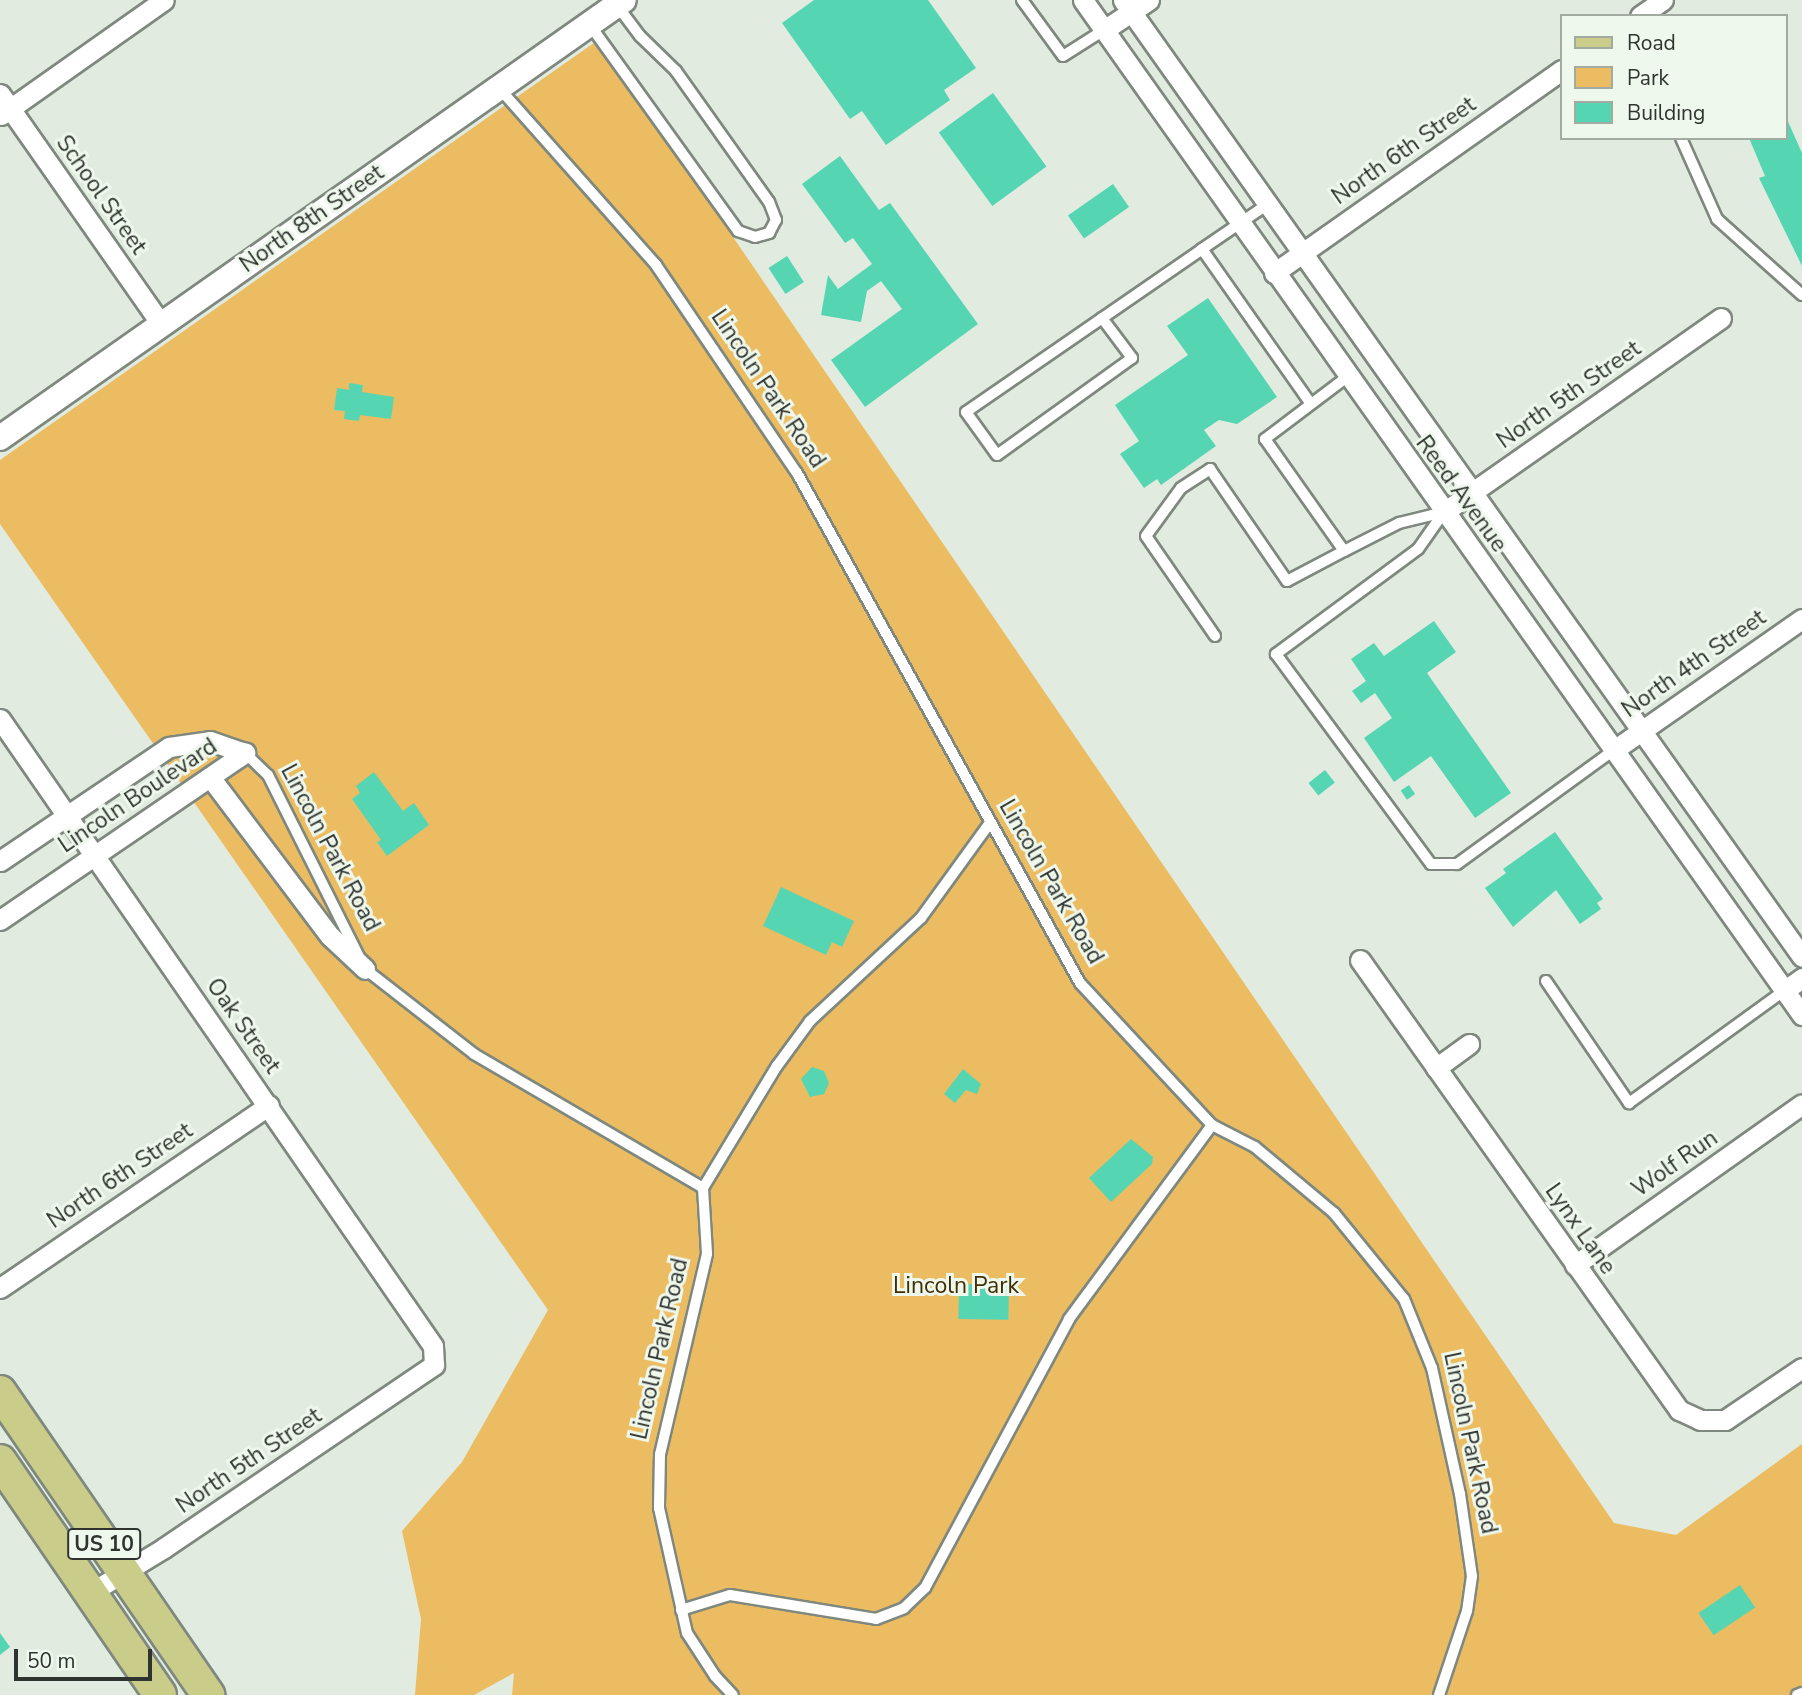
<!DOCTYPE html>
<style>
body{margin:0}
#map{position:relative;width:1802px;height:1695px;overflow:hidden;background:#e1ebe0;font-family:"Nunito Sans",sans-serif}
div>[style]{position:absolute}
[style*='--x']{left:calc(var(--x)*1px);top:calc(var(--y)*1px);width:calc(var(--w)*1px);rotate:calc(var(--a)*1deg)}
.green>*{inset:0;background:#ebbc61}
.building>*{inset:0;background:#56d5b2;transform-origin:0 0}
.roads{filter:drop-shadow(2px 0 #7f887e) drop-shadow(-2px 0 #7f887e) drop-shadow(0 2px #7f887e) drop-shadow(0 -2px #7f887e)}
.service>*{height:10px;margin:-5px;padding:0 5px;transform-origin:5px;border-radius:5px;background:#fff}
.minor>*{height:19px;margin:-9.5px;padding:0 9.5px;transform-origin:9.5px;border-radius:9.5px;background:#fff}
.tertiary>*{height:24px;margin:-12px;padding:0 12px;transform-origin:12px;border-radius:12px;background:#fff}
.primary>*{height:32px;margin:-16px;padding:0 16px;transform-origin:16px;border-radius:16px;background:#cacd89}
span{translate:-50% -50%;white-space:nowrap;text-align:center;line-height:1.15;-webkit-text-stroke:6px #eff8ed;paint-order:stroke}
.shield-label span{padding:2px 5px;background:#eff8ed;border:2px solid;border-radius:5px;-webkit-text-stroke-width:0}
.shield-label{font-size:21px;color:#303430;font-weight:700}
.street-label{font-size:23px;color:#303430}
.park-label{font-size:23px;color:#402d03}
.legend{position:absolute;left:1560px;top:14px;width:228px;height:126px;box-sizing:border-box;background:#eff8ed;border:2px solid #a3aaa1;margin:0;padding:9px 12px;list-style:none;font-size:21px;color:#303430}
.legend li{display:flex;align-items:center;gap:14px;height:35px}
.legend b{width:35px;border:2px solid #a3aaa1}
.scale{position:absolute;left:14px;top:1649px;width:138px;height:32px;box-sizing:border-box;border:4px solid #303430;border-top:0;padding-left:9px;font-size:21px;line-height:24px;white-space:nowrap;color:#303430;-webkit-text-stroke:5px #eff8ed;paint-order:stroke}
</style>
<div id="map">
<div class="green">
<div style="clip-path:polygon(598px 40px,1614px 1523px,1676px 1535px,1802px 1444px,1802px 1695px,512px 1695px,514px 1673px,474px 1695px,415px 1695px,421px 1619px,402px 1531px,462px 1462px,548px 1310px,0 524px,0 460px)"></div>
</div>
<div class="building">
<div style="clip-path:polygon(814px 0,928px 0,976px 68px,944px 90px,950px 100px,886px 145px,862px 111px,850px 119px,782px 23px)"></div>
<div style="left:993px;top:93px;width:91px;height:67px;rotate:54deg"></div>
<div style="clip-path:polygon(1786px 117px,1802px 153px,1802px 266px,1759px 178px,1765px 176px,1749px 138px,1786px 138px)"></div>
<div style="clip-path:polygon(840px 156px,879px 210px,890px 203px,978px 324px,865px 407px,831px 360px,902px 309px,881px 281px,867px 291px,861px 322px,821px 315px,828px 275px,838px 289px,872px 264px,853px 238px,845px 243px,802px 184px)"></div>
<div style="left:1113px;top:184px;width:28px;height:55px;rotate:55deg"></div>
<div style="left:787px;top:256px;width:31px;height:22px;rotate:57deg"></div>
<div style="clip-path:polygon(1208px 298px,1277px 397px,1237px 424px,1219px 420px,1204px 430px,1216px 446px,1161px 485px,1157px 479px,1144px 488px,1120px 454px,1139px 441px,1115px 405px,1188px 355px,1167px 326px)"></div>
<div style="clip-path:polygon(349px 383px,363px 385px,362px 392px,394px 397px,391px 419px,360px 415px,359px 421px,344px 419px,345px 411px,334px 410px,337px 388px,349px 390px)"></div>
<div style="clip-path:polygon(1434px 621px,1456px 652px,1427px 673px,1511px 793px,1475px 818px,1431px 756px,1394px 782px,1364px 738px,1392px 718px,1375px 693px,1361px 703px,1352px 691px,1366px 681px,1351px 659px,1374px 643px,1384px 656px)"></div>
<div style="left:1325px;top:770px;width:16px;height:21px;rotate:52deg"></div>
<div style="clip-path:polygon(374px 772px,403px 811px,414px 803px,429px 825px,387px 856px,377px 842px,381px 840px,352px 799px,360px 793px,356px 786px)"></div>
<div style="left:1409px;top:785px;width:11px;height:10px;rotate:56deg"></div>
<div style="clip-path:polygon(1555px 832px,1603px 899px,1597px 903px,1601px 909px,1580px 924px,1556px 890px,1513px 927px,1485px 888px,1506px 873px,1503px 869px)"></div>
<div style="clip-path:polygon(781px 887px,854px 921px,842px 947px,832px 942px,826px 955px,763px 926px)"></div>
<div style="clip-path:polygon(812px 1067px,824px 1071px,829px 1083px,824px 1094px,810px 1097px,801px 1079px)"></div>
<div style="clip-path:polygon(963px 1069px,981px 1084px,977px 1094px,966px 1090px,955px 1103px,944px 1094px)"></div>
<div style="clip-path:polygon(1131px 1139px,1153px 1157px,1152px 1164px,1111px 1202px,1089px 1178px)"></div>
<div style="left:959px;top:1284px;width:50px;height:35px;rotate:1deg"></div>
<div style="left:1740px;top:1585px;width:27px;height:50px;rotate:56deg"></div>
<div style="clip-path:polygon(0 1633px,10px 1647px,0 1655px)"></div>
</div>
<div class="roads">
<div class="service">
<div style="--x:1022;--y:0;--w:69;--a:53.8"></div>
<div style="--x:1063;--y:56;--w:49;--a:-32.4"></div>
<div style="--x:590;--y:25;--w:254;--a:54.3"></div>
<div style="--x:738;--y:231;--w:18;--a:19"></div>
<div style="--x:755;--y:237;--w:15;--a:-16"></div>
<div style="--x:769;--y:233;--w:15;--a:-62"></div>
<div style="--x:776;--y:220;--w:19;--a:-111"></div>
<div style="--x:769;--y:202;--w:161;--a:-125.4"></div>
<div style="--x:676;--y:71;--w:50;--a:-135.8"></div>
<div style="--x:640;--y:36;--w:39;--a:-127"></div>
<div style="--x:499;--y:88;--w:237;--a:48.4"></div>
<div style="--x:656;--y:265;--w:251;--a:55.9"></div>
<div style="--x:797;--y:473;--w:583;--a:60.97"></div>
<div style="--x:1080;--y:983;--w:194;--a:47.1"></div>
<div style="--x:1212;--y:1125;--w:48;--a:27.1"></div>
<div style="--x:1255;--y:1147;--w:103;--a:39.9"></div>
<div style="--x:1334;--y:1213;--w:111;--a:50.9"></div>
<div style="--x:1404;--y:1299;--w:74;--a:67.9"></div>
<div style="--x:1432;--y:1368;--w:129;--a:77.5"></div>
<div style="--x:1460;--y:1494;--w:83;--a:81.7"></div>
<div style="--x:1472;--y:1576;--w:35;--a:98"></div>
<div style="--x:1467;--y:1611;--w:89;--a:108.4"></div>
<div style="--x:1681;--y:138;--w:89;--a:66"></div>
<div style="--x:1717;--y:219;--w:114;--a:41.8"></div>
<div style="--x:1202;--y:249;--w:189;--a:54.9"></div>
<div style="--x:1102;--y:318;--w:50;--a:53.1"></div>
<div style="--x:1132;--y:358;--w:166;--a:144.3"></div>
<div style="--x:997;--y:455;--w:53;--a:-125.8"></div>
<div style="--x:966;--y:412;--w:287;--a:-34.6"></div>
<div style="--x:1202;--y:249;--w:80;--a:-34.3"></div>
<div style="--x:1347;--y:377;--w:103;--a:142.9"></div>
<div style="--x:1265;--y:439;--w:137;--a:54.8"></div>
<div style="--x:1344;--y:551;--w:62;--a:-27"></div>
<div style="--x:1399;--y:523;--w:46;--a:-13.7"></div>
<div style="--x:1444;--y:512;--w:45;--a:125.1"></div>
<div style="--x:1418;--y:549;--w:177;--a:143.5"></div>
<div style="--x:1276;--y:654;--w:261;--a:53.6"></div>
<div style="--x:1431;--y:864;--w:26;--a:0"></div>
<div style="--x:1457;--y:864;--w:194;--a:-36"></div>
<div style="--x:1215;--y:636;--w:121;--a:-124.6"></div>
<div style="--x:1146;--y:536;--w:59;--a:-53.9"></div>
<div style="--x:1181;--y:488;--w:35;--a:-33"></div>
<div style="--x:1210;--y:469;--w:136;--a:55.5"></div>
<div style="--x:1287;--y:581;--w:64;--a:-27.8"></div>
<div style="--x:245;--y:753;--w:32;--a:44"></div>
<div style="--x:268;--y:775;--w:217;--a:63.4"></div>
<div style="--x:365;--y:969;--w:138;--a:37.9"></div>
<div style="--x:474;--y:1054;--w:265;--a:30.3"></div>
<div style="--x:703;--y:1188;--w:66;--a:86.5"></div>
<div style="--x:707;--y:1254;--w:205;--a:103.2"></div>
<div style="--x:660;--y:1454;--w:54;--a:91.1"></div>
<div style="--x:659;--y:1508;--w:128;--a:77.4"></div>
<div style="--x:687;--y:1633;--w:51;--a:56.9"></div>
<div style="--x:715;--y:1676;--w:26;--a:47"></div>
<div style="--x:1546;--y:981;--w:148;--a:55.8"></div>
<div style="--x:1629;--y:1103;--w:191;--a:-35.9"></div>
<div style="--x:703;--y:1188;--w:143;--a:-58.8"></div>
<div style="--x:777;--y:1066;--w:56;--a:-53.7"></div>
<div style="--x:810;--y:1021;--w:151;--a:-42.9"></div>
<div style="--x:921;--y:918;--w:116;--a:-54.1"></div>
<div style="--x:681;--y:1610;--w:51;--a:-17"></div>
<div style="--x:730;--y:1595;--w:148;--a:9.3"></div>
<div style="--x:876;--y:1619;--w:30;--a:-21"></div>
<div style="--x:904;--y:1608;--w:29;--a:-44"></div>
<div style="--x:925;--y:1588;--w:305;--a:-61.8"></div>
<div style="--x:1069;--y:1319;--w:241;--a:-53.6"></div>
<div style="--x:1797;--y:1695;--w:5;--a:-22"></div>
</div>
<div class="minor">
<div style="--x:1083;--y:0;--w:1244;--a:54.69"></div>
<div style="--x:1123;--y:0;--w:1173;--a:54.64"></div>
<div style="--x:1640;--y:16;--w:28;--a:-35"></div>
<div style="--x:1104;--y:30;--w:54;--a:-33.7"></div>
<div style="--x:0;--y:94;--w:282;--a:55"></div>
<div style="--x:1;--y:115;--w:199;--a:-35.2"></div>
<div style="--x:1274;--y:273;--w:352;--a:-35.2"></div>
<div style="--x:1444;--y:512;--w:338;--a:-35"></div>
<div style="--x:0;--y:719;--w:762;--a:55.37"></div>
<div style="--x:433;--y:1346;--w:19;--a:87"></div>
<div style="--x:434;--y:1365;--w:326;--a:145.9"></div>
<div style="--x:164;--y:1548;--w:87;--a:148.7"></div>
<div style="--x:1614;--y:750;--w:229;--a:-34.9"></div>
<div style="--x:210;--y:777;--w:199;--a:53"></div>
<div style="--x:330;--y:936;--w:48;--a:43.3"></div>
<div style="--x:0;--y:861;--w:204;--a:-34"></div>
<div style="--x:169;--y:747;--w:41;--a:-8.3"></div>
<div style="--x:210;--y:741;--w:37;--a:19"></div>
<div style="--x:0;--y:920;--w:297;--a:-34.3"></div>
<div style="--x:1360;--y:960;--w:552;--a:54.67"></div>
<div style="--x:1679;--y:1410;--w:23;--a:25"></div>
<div style="--x:1700;--y:1420;--w:25;--a:0"></div>
<div style="--x:1725;--y:1420;--w:93;--a:-34"></div>
<div style="--x:1784;--y:991;--w:22;--a:-36"></div>
<div style="--x:1436;--y:1068;--w:41;--a:-36"></div>
<div style="--x:1575;--y:1265;--w:278;--a:-35.3"></div>
<div style="--x:0;--y:1288;--w:325;--a:-34.2"></div>
</div>
<div class="tertiary">
<div style="--x:0;--y:438;--w:762;--a:-35.07"></div>
</div>
<div class="primary">
<div style="--x:0;--y:1392;--w:368;--a:55.5"></div>
<div style="--x:0;--y:1461;--w:283;--a:55.6"></div>
</div>
</div>
<div class="shield-label">
<span style="left:104px;top:1544px">US 10</span>
</div>
<div class="street-label">
<span style="left:1404px;top:151px;rotate:-35deg">North 6th Street</span>
<span style="left:101px;top:195px;rotate:55deg">School Street</span>
<span style="left:312px;top:219px;rotate:-35deg">North 8th Street</span>
<span style="left:768px;top:389px;rotate:56deg">Lincoln Park Road</span>
<span style="left:1569px;top:395px;rotate:-35deg">North 5th Street</span>
<span style="left:1461px;top:494px;rotate:54deg">Reed Avenue</span>
<span style="left:1694px;top:664px;rotate:-35deg">North 4th Street</span>
<span style="left:138px;top:796px;rotate:-34deg">Lincoln Boulevard</span>
<span style="left:330px;top:848px;rotate:62deg">Lincoln Park Road</span>
<span style="left:1051px;top:882px;rotate:60deg">Lincoln Park Road</span>
<span style="left:243px;top:1026px;rotate:55deg">Oak Street</span>
<span style="left:1675px;top:1164px;rotate:-35deg">Wolf Run</span>
<span style="left:120px;top:1176px;rotate:-34deg">North 6th Street</span>
<span style="left:1580px;top:1229px;rotate:55deg">Lynx Lane</span>
<span style="left:660px;top:1349px;rotate:-77deg">Lincoln Park Road</span>
<span style="left:1470px;top:1443px;rotate:78deg">Lincoln Park Road</span>
<span style="left:249px;top:1461px;rotate:-34deg">North 5th Street</span>
</div>
<div class="park-label">
<span style="left:956px;top:1286px">Lincoln Park</span>
</div>
<ul class="legend">
<li><b style="height:9px;background:#cacd89"></b>Road</li>
<li><b style="height:19px;background:#ebbc61"></b>Park</li>
<li><b style="height:19px;background:#56d5b2"></b>Building</li>
</ul>
<div class="scale">50 m</div>
</div>
